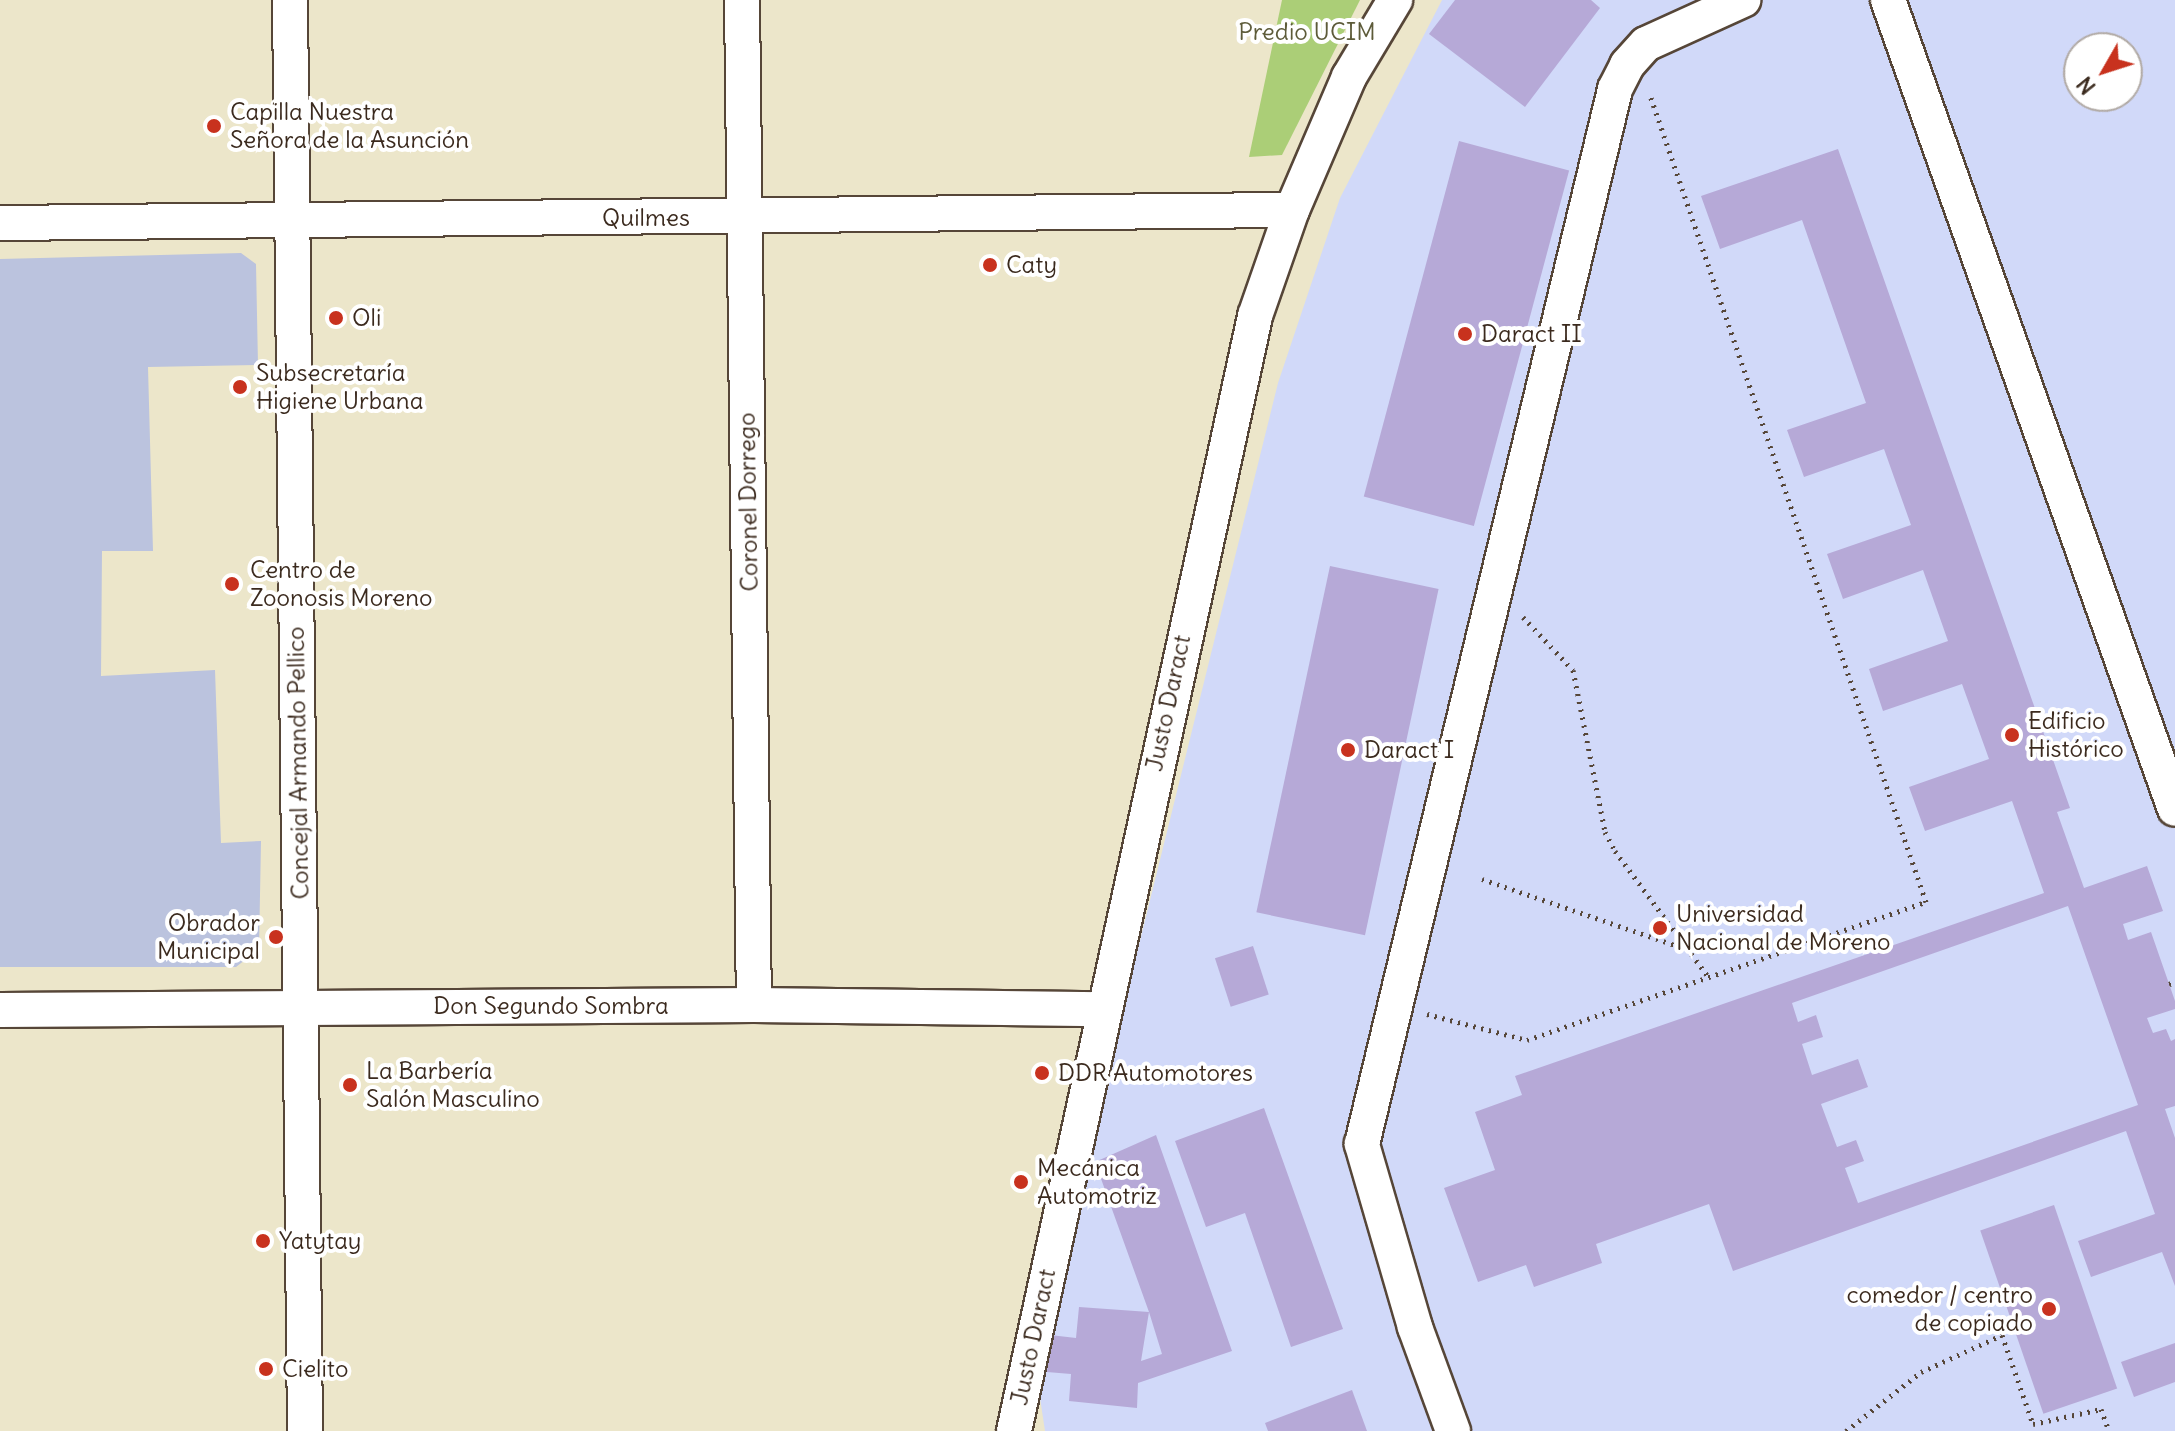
<!DOCTYPE html>
<meta charset="utf-8">
<style>
body{margin:0}
#map{position:relative;width:2175px;height:1431px;overflow:hidden;background:#ece6ca;font-family:Delius,sans-serif}
div>[style]{position:absolute}
[style*='--x']{left:calc(var(--x)*1px);top:calc(var(--y)*1px);width:calc(var(--w)*1px);rotate:calc(var(--a)*1deg)}
.built>*{inset:0;background:#d1d9f9}
.industrial>*{inset:0;background:#bbc3de}
.green>*{inset:0;background:#abce77}
.building>*{inset:0;background:#b6a9d7;transform-origin:0 0}
.path>*{height:5px;margin-top:-2.5px;transform-origin:0;background:repeating-linear-gradient(90deg,#564638 0 2px,transparent 0 8px)}
.roads{filter:drop-shadow(2px 0 #564638) drop-shadow(-2px 0 #564638) drop-shadow(0 2px #564638) drop-shadow(0 -2px #564638)}
.minor>*{height:34px;margin:-17px;padding:0 17px;transform-origin:17px;border-radius:17px;background:#fff}
.dots>*{width:22px;height:22px;translate:-50% -50%;box-sizing:border-box;border:4px solid #fff;border-radius:50%}
span{translate:-50% -50%;white-space:nowrap;text-align:center;line-height:1.15;-webkit-text-stroke:8px #fff;paint-order:stroke}
.park-label{font-size:24px;color:#5d5b39}
.poi-label{font-size:24px;color:#3b2a1e}
.left{translate:0 -50%;text-align:left}
.right{translate:-100% -50%;text-align:right}
.street-label{font-size:24px;color:#3b2a1e}
.north{position:absolute;left:2063px;top:32px;width:80px;height:80px;box-sizing:border-box;background:#fff;border:2px solid #b1aaa5;border-radius:50%;rotate:231deg;font-size:22px;font-weight:700;line-height:32px;text-align:center;color:#3b2a1e}
.north::after{content:'';display:block;margin:auto;width:28px;height:36px;background:#c8321e;clip-path:polygon(50% 0,100% 100%,50% 72%,0 100%)}
</style>
<div id="map">
<div class="built">
<div style="clip-path:polygon(evenodd,1442px 0,2175px 0,2175px 1431px,1045px 1431px,1035px 1365px,1278px 383px,1340px 198px,1442px 0,2079px 48px,2127px 48px,2127px 96px,2079px 96px,2079px 48px)"></div>
</div>
<div class="industrial">
<div style="clip-path:polygon(241px 253px,256px 264px,258px 365px,148px 367px,153px 551px,102px 551px,101px 676px,215px 670px,221px 843px,261px 841px,259px 949px,236px 967px,0 967px,0 259px)"></div>
</div>
<div class="green">
<div style="clip-path:polygon(1282px 0,1360px 0,1282px 155px,1249px 157px)"></div>
</div>
<div class="building">
<div style="clip-path:polygon(1455px 0,1591px 0,1600px 8px,1525px 107px,1429px 34px)"></div>
<div style="left:1459px;top:141px;width:114px;height:368px;rotate:15deg"></div>
<div style="clip-path:polygon(evenodd,1838px 149px,2070px 808px,2057px 812px,2084px 888px,2147px 866px,2163px 911px,2123px 924px,2128px 940px,2151px 932px,2175px 1001px,2175px 1009px,2147px 1018px,2153px 1033px,2166px 1029px,2171px 1041px,2175px 1039px,2175px 1106px,2165px 1109px,2175px 1138px,2175px 1286px,2162px 1252px,2091px 1277px,2078px 1241px,2155px 1214px,2126px 1131px,1733px 1271px,1709px 1204px,1596px 1244px,1602px 1263px,1534px 1287px,1526px 1265px,1478px 1282px,1444px 1188px,1495px 1170px,1475px 1112px,1522px 1095px,1515px 1076px,2044px 893px,2012px 801px,1925px 831px,1909px 787px,1989px 759px,1962px 684px,1883px 711px,1869px 669px,1948px 641px,1923px 570px,1843px 599px,1827px 554px,1911px 525px,1884px 449px,1804px 477px,1787px 430px,1866px 403px,1802px 220px,1720px 249px,1701px 196px,1838px 149px,2068px 906px,2138px 1105px,1858px 1203px,1845px 1168px,1864px 1161px,1856px 1140px,1837px 1147px,1821px 1104px,1868px 1087px,1858px 1059px,1812px 1075px,1802px 1044px,1823px 1037px,1816px 1015px,1798px 1022px,1792px 1003px,2068px 906px)"></div>
<div style="left:1330px;top:566px;width:111px;height:354px;rotate:12deg"></div>
<div style="left:1253px;top:946px;width:51px;height:40px;rotate:72deg"></div>
<div style="clip-path:polygon(1264px 1108px,1343px 1329px,1291px 1347px,1245px 1213px,1206px 1227px,1175px 1141px)"></div>
<div style="clip-path:polygon(evenodd,1156px 1135px,1232px 1351px,1138px 1383px,1137px 1408px,1069px 1401px,1071px 1374px,1047px 1372px,1050px 1335px,1076px 1338px,1079px 1307px,1149px 1312px,1095px 1162px,1156px 1135px,1149px 1312px,1162px 1354px,1141px 1361px,1149px 1312px)"></div>
<div style="left:2054px;top:1205px;width:194px;height:78px;rotate:71deg"></div>
<div style="clip-path:polygon(2175px 1343px,2175px 1382px,2134px 1397px,2121px 1362px)"></div>
<div style="clip-path:polygon(1352px 1390px,1367px 1431px,1268px 1431px,1265px 1423px)"></div>
</div>
<div class="path">
<div style="--x:1523;--y:617;--w:73;--a:46.7"></div>
<div style="--x:1573;--y:670;--w:165;--a:78.8"></div>
<div style="--x:1605;--y:832;--w:21;--a:62"></div>
<div style="--x:1615;--y:851;--w:159;--a:53.4"></div>
<div style="--x:1482;--y:879;--w:213;--a:18.9"></div>
<div style="--x:2169;--y:984;--w:6;--a:-18"></div>
<div style="--x:1427;--y:1014;--w:103;--a:14.6"></div>
<div style="--x:1527;--y:1040;--w:422;--a:-19.1"></div>
<div style="--x:1926;--y:902;--w:853;--a:-108.88"></div>
<div style="--x:1846;--y:1431;--w:95;--a:-38.2"></div>
<div style="--x:1921;--y:1372;--w:89;--a:-24.6"></div>
<div style="--x:2002;--y:1335;--w:94;--a:70.8"></div>
<div style="--x:2033;--y:1424;--w:70;--a:-12.4"></div>
<div style="--x:2101;--y:1409;--w:23;--a:70"></div>
</div>
<div class="roads">
<div class="minor">
<div style="--x:290;--y:0;--w:1431;--a:89.4"></div>
<div style="--x:742;--y:0;--w:1005;--a:89.32"></div>
<div style="--x:1888;--y:0;--w:858;--a:70.47"></div>
<div style="--x:0;--y:223;--w:1292;--a:-0.58"></div>
<div style="--x:0;--y:1010;--w:754;--a:-0.38"></div>
<div style="--x:754;--y:1005;--w:348;--a:0.7"></div>
<div style="--x:1014;--y:1431;--w:1141;--a:-77.8"></div>
<div style="--x:1255;--y:316;--w:112;--a:-70.8"></div>
<div style="--x:1292;--y:210;--w:145;--a:-66.8"></div>
<div style="--x:1349;--y:77;--w:90;--a:-59.1"></div>
<div style="--x:1453;--y:1431;--w:111;--a:-110.1"></div>
<div style="--x:1415;--y:1327;--w:191;--a:-106.2"></div>
<div style="--x:1362;--y:1144;--w:1085;--a:-76.51"></div>
<div style="--x:1615;--y:89;--w:27;--a:-63"></div>
<div style="--x:1627;--y:65;--w:28;--a:-48"></div>
<div style="--x:1646;--y:44;--w:107;--a:-24.4"></div>
</div>
</div>
<div class="dots">
<div style="left:214px;top:126px;background:#c8321e"></div>
<div style="left:990px;top:265px;background:#c8321e"></div>
<div style="left:336px;top:318px;background:#c8321e"></div>
<div style="left:1465px;top:334px;background:#c8321e"></div>
<div style="left:240px;top:387px;background:#c8321e"></div>
<div style="left:232px;top:584px;background:#c8321e"></div>
<div style="left:2012px;top:735px;background:#c8321e"></div>
<div style="left:1348px;top:750px;background:#c8321e"></div>
<div style="left:1660px;top:928px;background:#c8321e"></div>
<div style="left:276px;top:937px;background:#c8321e"></div>
<div style="left:1042px;top:1073px;background:#c8321e"></div>
<div style="left:350px;top:1085px;background:#c8321e"></div>
<div style="left:1021px;top:1182px;background:#c8321e"></div>
<div style="left:263px;top:1241px;background:#c8321e"></div>
<div style="left:2049px;top:1309px;background:#c8321e"></div>
<div style="left:266px;top:1369px;background:#c8321e"></div>
</div>
<div class="park-label">
<span style="left:1307px;top:32px">Predio UCIM</span>
</div>
<div class="poi-label">
<span class="left" style="left:230px;top:126px">Capilla Nuestra<br>Señora de la Asunción</span>
<span class="left" style="left:1006px;top:265px">Caty</span>
<span class="left" style="left:352px;top:318px">Oli</span>
<span class="left" style="left:1481px;top:334px">Daract II</span>
<span class="left" style="left:256px;top:387px">Subsecretaría<br>Higiene Urbana</span>
<span class="left" style="left:250px;top:584px">Centro de<br>Zoonosis Moreno</span>
<span class="left" style="left:2028px;top:735px">Edificio<br>Histórico</span>
<span class="left" style="left:1364px;top:750px">Daract I</span>
<span class="left" style="left:1676px;top:928px">Universidad<br>Nacional de Moreno</span>
<span class="right" style="left:260px;top:937px">Obrador<br>Municipal</span>
<span class="left" style="left:366px;top:1085px">La Barbería<br>Salón Masculino</span>
<span class="left" style="left:1058px;top:1073px">DDR Automotores</span>
<span class="left" style="left:1037px;top:1182px">Mecánica<br>Automotriz</span>
<span class="left" style="left:279px;top:1241px">Yatytay</span>
<span class="right" style="left:2033px;top:1309px">comedor / centro<br>de copiado</span>
<span class="left" style="left:282px;top:1369px">Cielito</span>
</div>
<div class="street-label">
<span style="left:646px;top:218px">Quilmes</span>
<span style="left:748px;top:502px;rotate:-91deg">Coronel Dorrego</span>
<span style="left:1168px;top:703px;rotate:-78deg">Justo Daract</span>
<span style="left:298px;top:763px;rotate:-91deg">Concejal Armando Pellico</span>
<span style="left:551px;top:1006px">Don Segundo Sombra</span>
<span style="left:1033px;top:1337px;rotate:-78deg">Justo Daract</span>
</div>
<div class="north">N</div>
</div>
